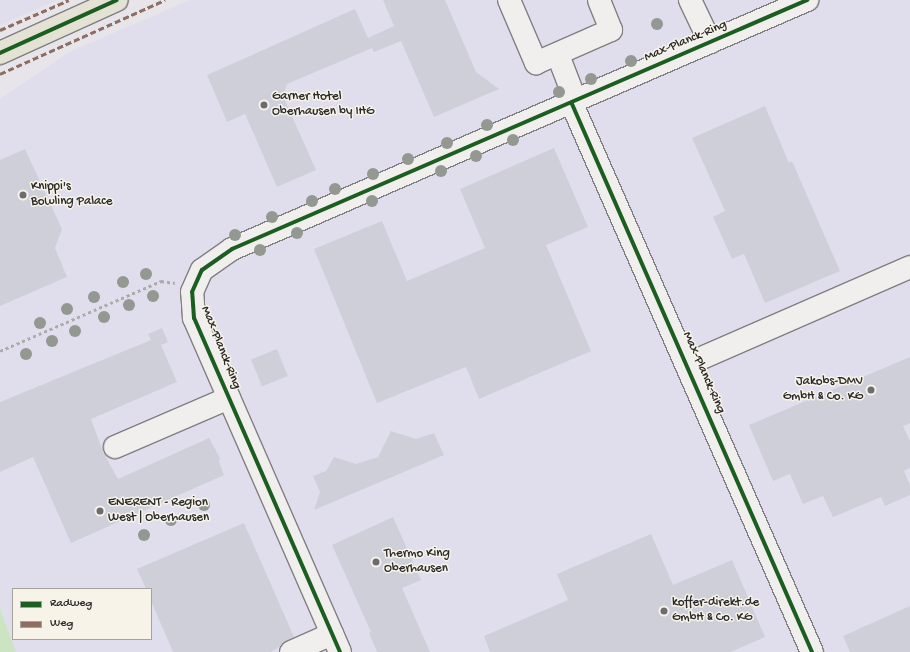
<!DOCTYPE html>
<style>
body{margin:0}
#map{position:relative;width:910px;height:652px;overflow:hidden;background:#e7e5ea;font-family:"Gochi Hand",sans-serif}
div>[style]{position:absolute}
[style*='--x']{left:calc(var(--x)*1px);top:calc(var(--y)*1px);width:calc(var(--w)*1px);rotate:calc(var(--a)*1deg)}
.built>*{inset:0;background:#e0deec}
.green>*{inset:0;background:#cde4c2}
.building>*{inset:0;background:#cfcfda;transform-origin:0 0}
.path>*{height:2.5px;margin-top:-1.25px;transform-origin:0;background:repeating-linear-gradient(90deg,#acabaa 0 3px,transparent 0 6px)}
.roads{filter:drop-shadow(1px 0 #807f81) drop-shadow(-1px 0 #807f81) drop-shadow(0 1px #807f81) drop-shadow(0 -1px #807f81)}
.minor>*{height:22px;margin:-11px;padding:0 11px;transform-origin:11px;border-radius:11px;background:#f0efed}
.major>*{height:22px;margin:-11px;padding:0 11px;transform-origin:11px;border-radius:11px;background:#e4e2d5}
.quiet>*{height:3px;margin-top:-1.5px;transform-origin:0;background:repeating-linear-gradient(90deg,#8d6e63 0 6px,transparent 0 9px)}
.cycleway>*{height:4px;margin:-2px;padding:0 2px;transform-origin:2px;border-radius:2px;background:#1b5e20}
.trees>*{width:12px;height:12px;margin:-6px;border-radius:50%;background:#939891}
.dots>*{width:11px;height:11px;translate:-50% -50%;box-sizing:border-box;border:2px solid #f7f3e8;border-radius:50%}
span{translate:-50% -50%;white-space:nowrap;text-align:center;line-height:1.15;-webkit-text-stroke:3px #f7f3e8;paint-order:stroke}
.street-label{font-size:13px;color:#2b2b2b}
.poi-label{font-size:13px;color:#2b2b2b}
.left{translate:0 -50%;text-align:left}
.right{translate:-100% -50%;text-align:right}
.legend{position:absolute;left:12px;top:588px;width:140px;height:52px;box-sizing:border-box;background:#f7f3e8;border:1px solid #a5a39c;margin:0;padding:5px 7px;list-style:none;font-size:12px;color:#2b2b2b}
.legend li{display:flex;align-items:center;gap:8px;height:20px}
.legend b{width:20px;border:1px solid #a5a39c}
</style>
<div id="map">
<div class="built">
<div style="clip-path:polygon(0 0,58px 0,0 25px)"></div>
<div style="clip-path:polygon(evenodd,190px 0,910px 0,910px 652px,16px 652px,0 608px,0 99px,69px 52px,190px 0,13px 589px,151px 589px,151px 639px,13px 639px,13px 589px)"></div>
</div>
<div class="green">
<div style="clip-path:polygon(0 608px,16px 652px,0 652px)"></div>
</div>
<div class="building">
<div style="clip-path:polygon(383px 0,445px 0,476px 72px,499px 89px,434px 117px,401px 41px,374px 52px,372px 48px,287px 84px,283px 96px,316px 170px,277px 187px,245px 114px,227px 122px,207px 75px,355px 9px,368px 38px,394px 26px)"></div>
<div style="clip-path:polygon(765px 106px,789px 163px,792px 161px,840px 271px,765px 303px,744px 254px,732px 259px,713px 217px,725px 211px,692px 138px)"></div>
<div style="clip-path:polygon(554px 148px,588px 227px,546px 245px,591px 351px,479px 399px,466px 367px,377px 403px,314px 249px,382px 221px,407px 281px,485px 248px,460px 189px)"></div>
<div style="clip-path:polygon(25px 149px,62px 229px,55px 248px,67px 277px,0 306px,0 160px)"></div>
<div style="clip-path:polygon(162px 328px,168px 342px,161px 345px,177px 382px,91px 419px,103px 452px,118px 479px,209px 438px,220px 458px,219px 462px,224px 475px,71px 543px,33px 457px,0 472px,0 402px,151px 340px,148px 334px)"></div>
<div style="left:277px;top:349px;width:29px;height:28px;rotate:68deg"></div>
<div style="clip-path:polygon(910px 357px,910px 423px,903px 426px,910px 441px,910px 468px,904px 471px,910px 485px,910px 495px,885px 506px,881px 497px,833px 517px,823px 496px,803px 504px,790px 474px,773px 481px,749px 425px)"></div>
<div style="clip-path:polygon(391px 431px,416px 439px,434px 433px,444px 455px,314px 510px,320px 492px,313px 476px,326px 471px,334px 457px,356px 464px,378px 457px)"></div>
<div style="clip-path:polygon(393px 517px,421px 580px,402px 588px,430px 652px,377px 652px,369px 633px,371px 632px,332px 545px)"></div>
<div style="clip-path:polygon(244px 523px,294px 637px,271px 652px,173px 652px,151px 601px,151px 589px,146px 589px,137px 569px)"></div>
<div style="clip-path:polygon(651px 534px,673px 585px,732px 560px,765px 637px,731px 652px,490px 652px,484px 636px,568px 600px,557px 574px)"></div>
<div style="clip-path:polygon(910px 606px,910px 652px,850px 652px,843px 636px)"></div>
</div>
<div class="path">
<div style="--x:0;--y:351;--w:176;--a:-23.5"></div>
<div style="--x:161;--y:281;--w:14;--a:8"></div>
</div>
<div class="roads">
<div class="minor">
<div style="--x:509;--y:0;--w:69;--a:66.8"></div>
<div style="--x:536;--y:63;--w:82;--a:-23.7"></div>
<div style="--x:611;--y:30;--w:32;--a:-112"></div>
<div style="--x:690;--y:0;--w:47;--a:64.5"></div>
<div style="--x:558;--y:55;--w:50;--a:69"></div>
<div style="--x:572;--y:104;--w:598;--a:66.35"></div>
<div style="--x:688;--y:364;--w:242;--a:-23.6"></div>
<div style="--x:115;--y:447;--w:124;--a:-23.3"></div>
<div style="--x:291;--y:652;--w:45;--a:-23.7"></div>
<div style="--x:340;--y:652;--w:365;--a:-113.6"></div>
<div style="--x:194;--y:318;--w:26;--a:-94"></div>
<div style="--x:192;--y:292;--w:24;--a:-66"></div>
<div style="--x:202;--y:270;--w:37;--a:-35"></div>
<div style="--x:232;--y:249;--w:627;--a:-23.41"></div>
</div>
<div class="major">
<div style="--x:0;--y:53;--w:128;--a:-24.4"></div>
</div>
</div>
<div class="quiet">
<div style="--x:0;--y:30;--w:75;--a:-23.5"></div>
<div style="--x:0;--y:74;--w:181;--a:-24.2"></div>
</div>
<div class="cycleway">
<div style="--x:0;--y:53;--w:128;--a:-24.4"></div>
<div style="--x:572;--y:104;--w:598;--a:66.35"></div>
<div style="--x:340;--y:652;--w:365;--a:-113.6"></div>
<div style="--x:194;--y:318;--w:26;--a:-94"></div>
<div style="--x:192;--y:292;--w:24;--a:-66"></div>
<div style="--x:202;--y:270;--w:37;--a:-35"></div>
<div style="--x:232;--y:249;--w:627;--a:-23.41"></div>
</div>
<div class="trees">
<div style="left:657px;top:24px"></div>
<div style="left:631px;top:61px"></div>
<div style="left:591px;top:79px"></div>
<div style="left:559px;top:92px"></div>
<div style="left:487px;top:125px"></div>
<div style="left:513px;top:140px"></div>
<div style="left:447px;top:143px"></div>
<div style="left:476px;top:156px"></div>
<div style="left:408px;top:159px"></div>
<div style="left:441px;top:171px"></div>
<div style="left:373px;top:174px"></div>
<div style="left:335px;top:189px"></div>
<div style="left:312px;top:201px"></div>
<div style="left:372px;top:201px"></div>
<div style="left:272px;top:217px"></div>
<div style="left:297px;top:233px"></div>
<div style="left:235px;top:235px"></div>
<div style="left:260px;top:250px"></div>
<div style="left:146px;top:274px"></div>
<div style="left:123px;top:282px"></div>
<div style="left:153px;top:296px"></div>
<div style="left:94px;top:297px"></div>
<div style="left:129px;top:305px"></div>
<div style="left:67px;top:309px"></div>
<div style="left:104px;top:317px"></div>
<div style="left:40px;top:323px"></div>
<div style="left:75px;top:331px"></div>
<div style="left:52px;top:341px"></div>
<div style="left:26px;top:354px"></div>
<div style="left:204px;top:505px"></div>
<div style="left:171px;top:520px"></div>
<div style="left:144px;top:535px"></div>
</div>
<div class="dots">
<div style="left:264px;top:105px;background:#6d6c6e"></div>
<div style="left:23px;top:195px;background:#6d6c6e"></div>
<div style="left:871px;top:390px;background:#6d6c6e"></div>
<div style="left:100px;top:511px;background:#6d6c6e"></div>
<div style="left:376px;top:562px;background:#6d6c6e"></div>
<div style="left:664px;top:611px;background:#6d6c6e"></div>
</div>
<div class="street-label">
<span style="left:686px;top:42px;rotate:-23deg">Max-Planck-Ring</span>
<span style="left:220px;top:348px;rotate:68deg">Max-Planck-Ring</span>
<span style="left:703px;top:373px;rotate:66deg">Max-Planck-Ring</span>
</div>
<div class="poi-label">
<span class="left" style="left:272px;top:105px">Garner Hotel<br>Oberhausen by IHG</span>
<span class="left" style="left:31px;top:195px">Knippi's<br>Bowling Palace</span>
<span class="right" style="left:863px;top:390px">Jakobs-DMV<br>GmbH &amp; Co. KG</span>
<span class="left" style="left:108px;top:511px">ENERENT - Region<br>West | Oberhausen</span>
<span class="left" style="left:384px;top:562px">Thermo King<br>Oberhausen</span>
<span class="left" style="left:672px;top:611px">koffer-direkt.de<br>GmbH &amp; Co. KG</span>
</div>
<ul class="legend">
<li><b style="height:5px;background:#1b5e20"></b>Radweg</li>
<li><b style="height:5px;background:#8d6e63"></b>Weg</li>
</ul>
</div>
